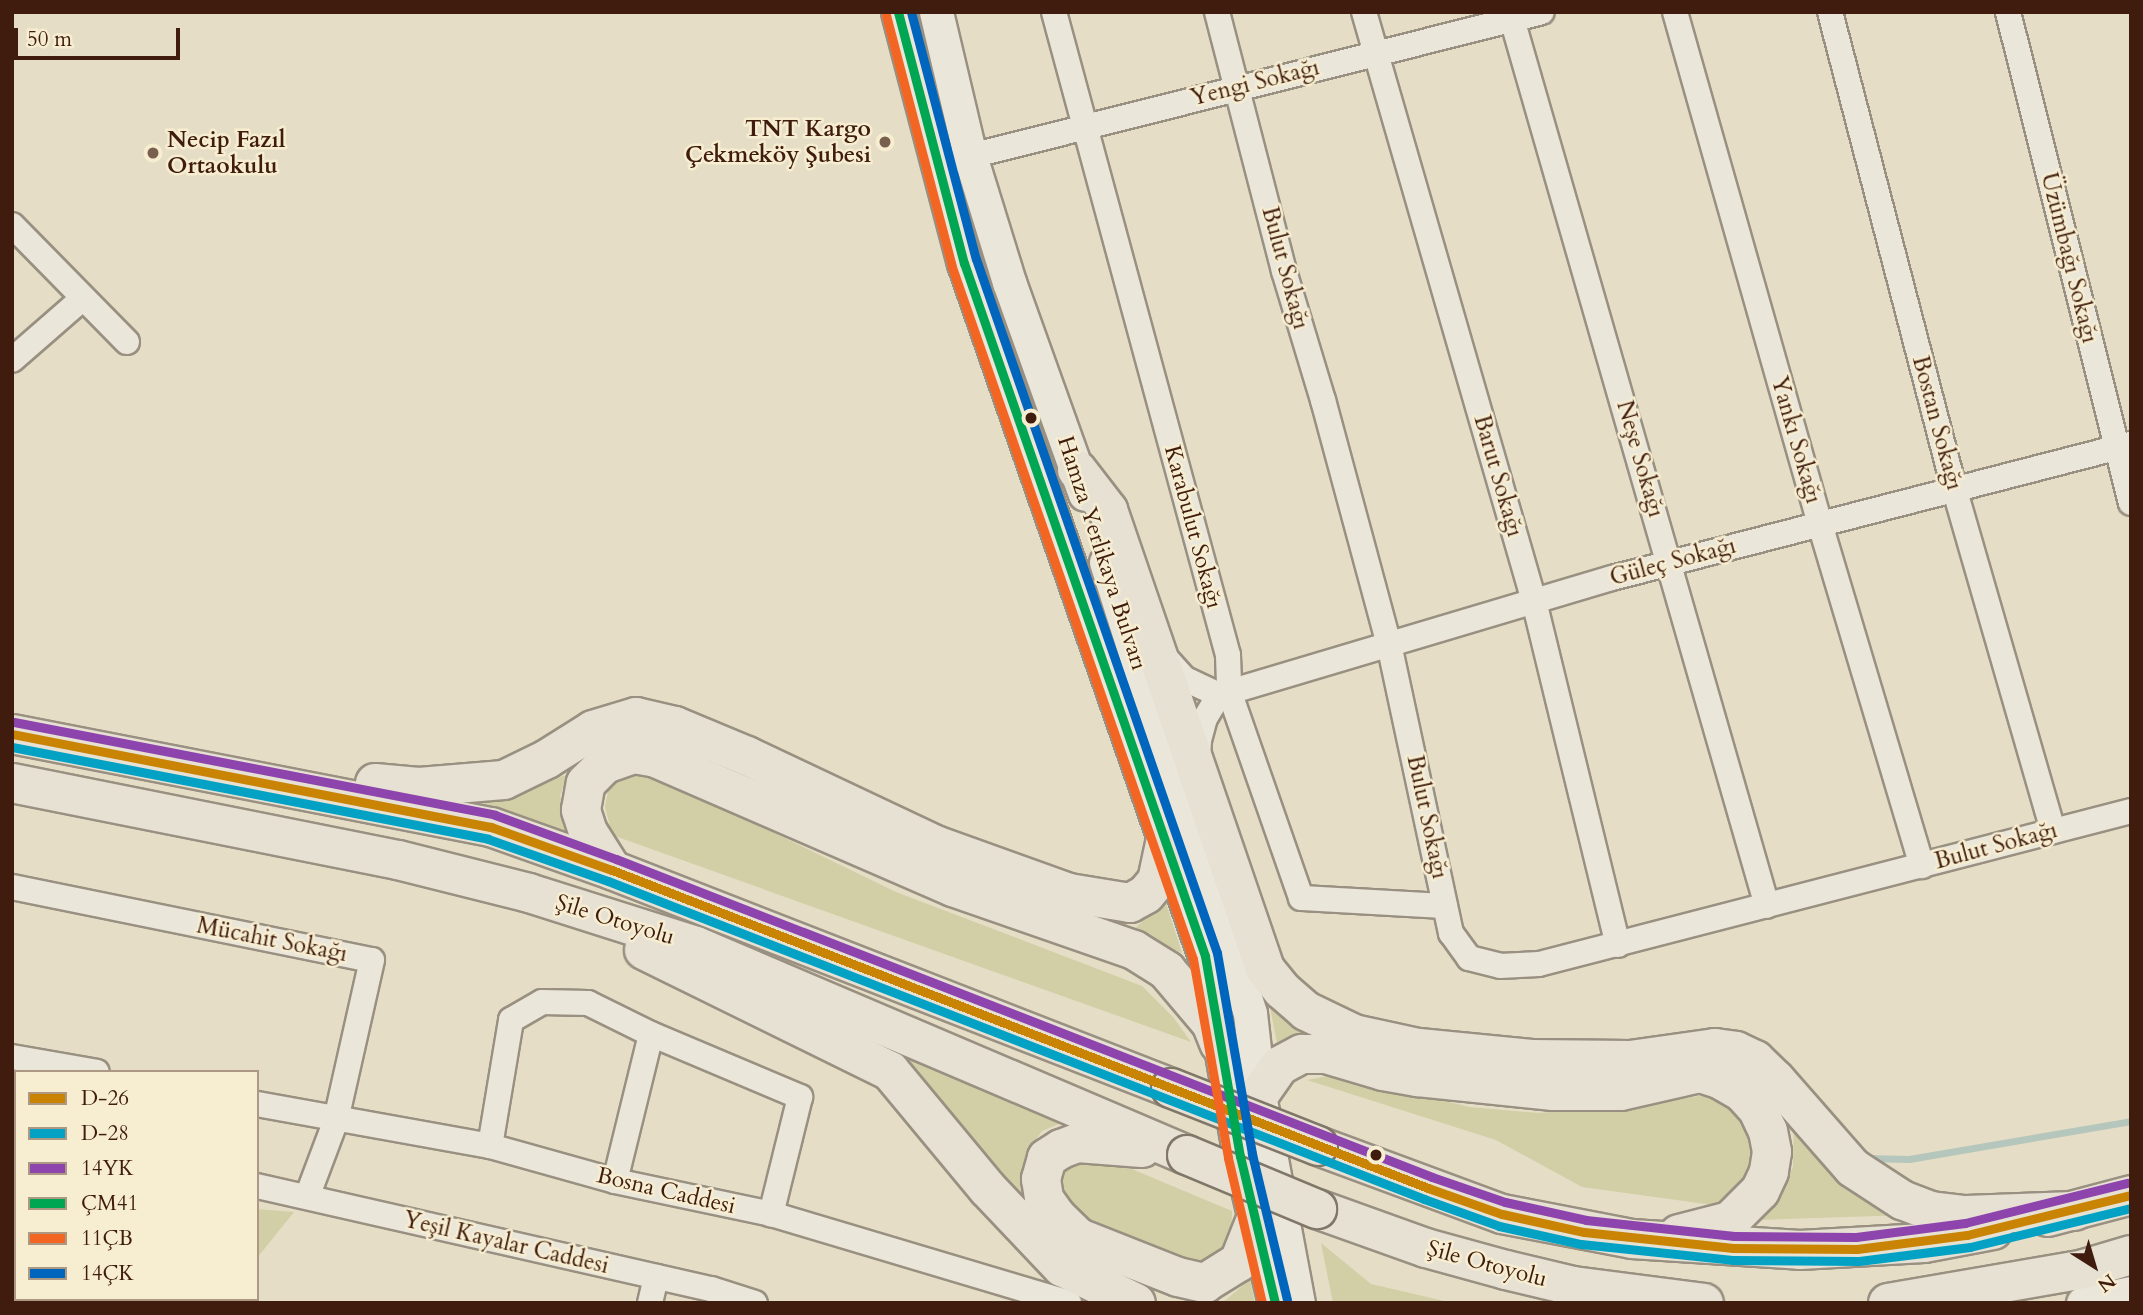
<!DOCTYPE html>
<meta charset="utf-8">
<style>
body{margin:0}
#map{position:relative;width:2143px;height:1315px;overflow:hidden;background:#e5ddc5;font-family:Cardo,serif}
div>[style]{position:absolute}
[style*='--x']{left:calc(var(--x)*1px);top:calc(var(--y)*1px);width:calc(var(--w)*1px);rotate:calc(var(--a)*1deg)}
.green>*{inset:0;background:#d2cea5;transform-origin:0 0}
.stream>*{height:7px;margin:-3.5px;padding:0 3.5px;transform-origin:3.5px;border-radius:3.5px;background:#b5c6bd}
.roads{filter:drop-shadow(2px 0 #999081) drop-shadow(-2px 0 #999081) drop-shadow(0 2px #999081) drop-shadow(0 -2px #999081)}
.minor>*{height:24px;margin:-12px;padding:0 12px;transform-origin:12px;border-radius:12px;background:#eae6d9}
.secondary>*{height:33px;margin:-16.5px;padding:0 16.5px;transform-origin:16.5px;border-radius:16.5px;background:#eae6d9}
.trunk>*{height:38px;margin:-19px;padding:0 19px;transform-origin:19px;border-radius:19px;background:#e6e1d3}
.bridges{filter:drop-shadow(2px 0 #817769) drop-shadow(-2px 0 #817769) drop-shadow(0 2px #817769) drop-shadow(0 -2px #817769)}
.trunk-bridge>*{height:38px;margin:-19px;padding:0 19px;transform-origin:19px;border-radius:19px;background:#e6e1d3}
.bus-1>*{height:9px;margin:-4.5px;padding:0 4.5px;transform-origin:4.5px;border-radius:4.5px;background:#c98404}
.bus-2>*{height:9px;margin:-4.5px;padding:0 4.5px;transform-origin:4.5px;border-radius:4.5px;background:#03a2c4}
.bus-3>*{height:9px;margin:-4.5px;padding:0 4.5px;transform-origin:4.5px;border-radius:4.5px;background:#8e44ad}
.bus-4>*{height:9px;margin:-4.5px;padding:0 4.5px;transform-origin:4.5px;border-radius:4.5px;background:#00a651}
.bus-5>*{height:9px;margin:-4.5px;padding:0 4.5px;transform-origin:4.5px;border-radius:4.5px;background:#f26522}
.bus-6>*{height:9px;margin:-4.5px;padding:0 4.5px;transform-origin:4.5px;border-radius:4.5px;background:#0065bd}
.dots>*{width:19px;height:19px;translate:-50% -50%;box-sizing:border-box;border:4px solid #f7edd1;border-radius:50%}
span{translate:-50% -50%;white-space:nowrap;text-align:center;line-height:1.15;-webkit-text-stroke:5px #f7edd1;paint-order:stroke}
.street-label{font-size:23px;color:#3f1c0e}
.poi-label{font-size:23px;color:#3f1c0e;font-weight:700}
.right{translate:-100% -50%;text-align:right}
.left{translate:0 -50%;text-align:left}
.frame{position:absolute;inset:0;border:14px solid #3f1c0e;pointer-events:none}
.legend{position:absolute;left:14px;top:1070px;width:245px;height:231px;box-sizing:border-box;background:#f7edd1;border:2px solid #ad9983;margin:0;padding:9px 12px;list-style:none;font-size:21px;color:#3f1c0e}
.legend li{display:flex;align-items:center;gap:14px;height:35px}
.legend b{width:35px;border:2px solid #ad9983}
.north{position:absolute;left:2059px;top:1231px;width:70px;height:70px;-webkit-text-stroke:5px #f7edd1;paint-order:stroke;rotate:143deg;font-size:19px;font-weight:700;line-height:28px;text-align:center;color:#3f1c0e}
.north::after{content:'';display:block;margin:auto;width:24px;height:32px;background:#3f1c0e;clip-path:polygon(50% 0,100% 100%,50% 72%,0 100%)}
.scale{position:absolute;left:14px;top:28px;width:166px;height:32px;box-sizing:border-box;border:4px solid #3f1c0e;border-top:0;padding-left:9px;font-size:21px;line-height:24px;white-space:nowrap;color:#3f1c0e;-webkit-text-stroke:5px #f7edd1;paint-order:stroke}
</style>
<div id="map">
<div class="green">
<div style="clip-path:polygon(649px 772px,896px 892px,1142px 986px,1173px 1017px,1191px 1042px,612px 835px,605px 806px,610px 782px,620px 775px)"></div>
<div style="clip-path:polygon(567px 775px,560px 796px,572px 833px,469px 802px)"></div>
<div style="clip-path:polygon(1165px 900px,1182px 953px,1130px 933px)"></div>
<div style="clip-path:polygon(1270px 1007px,1306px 1033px,1278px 1048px)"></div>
<div style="clip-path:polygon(889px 1050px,1066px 1121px,1042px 1131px,1027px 1151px,1021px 1176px,1030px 1207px)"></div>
<div style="clip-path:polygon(1338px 1074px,1469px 1107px,1539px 1113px,1639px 1105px,1699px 1096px,1723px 1099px,1743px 1112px,1762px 1150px,1735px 1198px,1713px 1205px,1582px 1187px,1496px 1140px,1307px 1080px)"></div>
<div style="clip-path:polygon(1794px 1120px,1907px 1215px,1758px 1220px,1783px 1190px,1793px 1167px)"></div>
<div style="clip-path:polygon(1103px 1157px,1232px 1211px,1231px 1245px,1196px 1270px,1075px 1212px,1061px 1198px,1056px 1178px,1061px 1166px)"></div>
<div style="clip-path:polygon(257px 1209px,294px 1212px,257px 1258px)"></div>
<div style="clip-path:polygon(1321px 1243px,1371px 1284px,1453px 1303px,1333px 1303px)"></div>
<div style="clip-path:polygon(1250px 1279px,1255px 1303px,1218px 1303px,1226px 1300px)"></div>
<div style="left:69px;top:1299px;width:155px;height:5px"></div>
</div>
<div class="stream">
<div style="--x:1865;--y:1158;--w:44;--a:1.3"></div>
<div style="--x:1909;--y:1159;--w:225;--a:-9.7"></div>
</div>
<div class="roads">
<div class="minor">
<div style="--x:1054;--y:12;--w:666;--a:74.86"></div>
<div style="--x:1228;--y:655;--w:36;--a:88"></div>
<div style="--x:1229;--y:691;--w:219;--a:70.8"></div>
<div style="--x:1301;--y:898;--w:144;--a:3.2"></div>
<div style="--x:1217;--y:12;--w:268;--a:75.5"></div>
<div style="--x:1284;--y:271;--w:135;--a:73.2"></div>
<div style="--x:1323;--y:400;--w:253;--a:74.9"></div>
<div style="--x:1389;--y:644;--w:296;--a:77.9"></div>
<div style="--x:1451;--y:933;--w:31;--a:54"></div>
<div style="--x:1469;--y:958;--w:32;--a:14"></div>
<div style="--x:1500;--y:966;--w:39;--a:-3"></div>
<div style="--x:1539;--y:964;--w:611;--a:-14.49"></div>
<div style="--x:1364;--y:12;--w:613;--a:73.9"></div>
<div style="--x:1534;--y:601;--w:354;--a:76.3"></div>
<div style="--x:1510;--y:12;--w:930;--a:73.96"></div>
<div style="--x:1675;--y:12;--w:532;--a:74.19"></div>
<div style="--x:1820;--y:524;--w:357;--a:73.4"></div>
<div style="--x:1830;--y:12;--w:495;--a:75.4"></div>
<div style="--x:1955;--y:491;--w:354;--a:73.9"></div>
<div style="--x:2008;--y:12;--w:506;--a:75.94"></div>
<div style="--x:955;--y:160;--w:605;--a:-14.15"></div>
<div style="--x:12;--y:225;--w:164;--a:45.5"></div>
<div style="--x:12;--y:360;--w:94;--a:-41.1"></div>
<div style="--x:1164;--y:656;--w:31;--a:48"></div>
<div style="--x:1185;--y:679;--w:38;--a:25"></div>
<div style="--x:1219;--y:695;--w:27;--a:121"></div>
<div style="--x:1205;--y:718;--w:23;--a:105"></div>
<div style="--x:1199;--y:740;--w:18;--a:93"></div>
<div style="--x:1219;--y:695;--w:410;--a:-16.6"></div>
<div style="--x:1612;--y:578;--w:536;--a:-14.48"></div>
<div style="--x:12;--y:887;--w:367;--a:11.5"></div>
<div style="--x:372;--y:960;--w:164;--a:102.7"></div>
<div style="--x:336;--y:1120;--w:82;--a:110.6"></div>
<div style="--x:12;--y:1057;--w:86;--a:10"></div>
<div style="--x:257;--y:1104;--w:237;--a:10.2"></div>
<div style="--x:490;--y:1146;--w:130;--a:15.6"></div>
<div style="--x:615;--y:1181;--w:159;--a:11.9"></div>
<div style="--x:771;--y:1214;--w:311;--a:16.6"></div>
<div style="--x:490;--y:1146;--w:128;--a:-80.5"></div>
<div style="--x:511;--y:1020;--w:36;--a:-30"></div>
<div style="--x:542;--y:1002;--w:46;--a:1.2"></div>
<div style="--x:588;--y:1003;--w:70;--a:26.2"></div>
<div style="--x:651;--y:1034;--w:162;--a:22.9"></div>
<div style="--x:800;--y:1097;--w:121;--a:103.9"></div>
<div style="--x:12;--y:1154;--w:4;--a:14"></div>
<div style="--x:615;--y:1181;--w:151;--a:-76.2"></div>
<div style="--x:257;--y:1186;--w:466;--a:12.8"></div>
<div style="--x:711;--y:1289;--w:46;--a:17.7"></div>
<div style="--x:39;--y:1303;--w:4;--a:-63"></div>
<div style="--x:650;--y:1303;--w:27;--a:-77"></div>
</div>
<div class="secondary">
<div style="--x:898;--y:12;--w:260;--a:75.3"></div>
<div style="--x:964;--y:263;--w:734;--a:70.82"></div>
<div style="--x:1205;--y:956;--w:203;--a:80.1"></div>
<div style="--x:1240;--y:1156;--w:151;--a:76.6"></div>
<div style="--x:936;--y:12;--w:148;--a:76.7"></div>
<div style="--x:970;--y:156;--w:132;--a:72.8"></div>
<div style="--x:1009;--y:282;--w:225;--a:70.3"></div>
<div style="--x:1106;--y:562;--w:473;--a:72.3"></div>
<div style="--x:1250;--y:1013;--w:82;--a:83.7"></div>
<div style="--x:1259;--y:1095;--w:212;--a:79.4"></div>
<div style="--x:2083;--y:1303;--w:49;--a:-11.8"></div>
</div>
<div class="trunk">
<div style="--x:1077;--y:470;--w:51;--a:52.2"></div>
<div style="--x:1108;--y:510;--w:485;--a:71.1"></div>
<div style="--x:1265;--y:969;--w:27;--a:51"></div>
<div style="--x:1282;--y:990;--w:32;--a:41"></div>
<div style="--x:1306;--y:1011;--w:53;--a:25.6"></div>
<div style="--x:1354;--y:1034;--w:66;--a:12.2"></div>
<div style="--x:1419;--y:1048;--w:113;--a:5.6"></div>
<div style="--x:1531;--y:1059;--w:99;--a:0.6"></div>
<div style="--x:1630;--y:1060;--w:86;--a:-8"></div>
<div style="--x:1715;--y:1048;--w:21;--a:8"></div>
<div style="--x:1736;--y:1051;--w:21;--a:25"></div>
<div style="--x:1755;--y:1060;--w:28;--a:44"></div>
<div style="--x:1775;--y:1079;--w:118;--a:48.8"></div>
<div style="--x:1853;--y:1168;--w:59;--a:33.1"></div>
<div style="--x:1902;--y:1200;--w:31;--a:21"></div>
<div style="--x:1931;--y:1211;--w:34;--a:7"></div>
<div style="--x:1965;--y:1215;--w:109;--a:-2.1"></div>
<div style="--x:12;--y:734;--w:488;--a:11"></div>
<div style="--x:491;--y:827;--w:128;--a:19.6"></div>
<div style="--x:612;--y:870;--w:600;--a:21.3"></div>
<div style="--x:12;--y:783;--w:394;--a:11.3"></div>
<div style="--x:398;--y:860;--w:135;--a:14.1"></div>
<div style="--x:529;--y:893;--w:175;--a:17.6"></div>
<div style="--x:696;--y:946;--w:534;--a:23.06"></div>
<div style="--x:375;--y:783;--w:44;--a:5.2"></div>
<div style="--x:419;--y:787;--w:85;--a:-4.7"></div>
<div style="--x:504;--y:780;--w:48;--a:-26"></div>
<div style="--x:547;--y:759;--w:54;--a:-32.2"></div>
<div style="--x:593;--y:730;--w:45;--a:-16.8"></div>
<div style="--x:636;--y:717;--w:40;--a:13"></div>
<div style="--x:675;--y:726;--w:78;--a:22.6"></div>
<div style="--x:747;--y:756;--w:208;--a:25.3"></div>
<div style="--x:935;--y:845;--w:142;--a:19.7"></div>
<div style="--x:1069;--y:893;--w:62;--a:9.3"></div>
<div style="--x:1130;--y:903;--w:18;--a:-29"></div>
<div style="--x:1146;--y:894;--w:17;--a:-50"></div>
<div style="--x:1157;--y:881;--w:38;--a:-78"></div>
<div style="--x:612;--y:870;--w:45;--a:-122.3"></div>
<div style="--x:588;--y:832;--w:23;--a:-108"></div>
<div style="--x:581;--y:810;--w:27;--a:-80"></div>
<div style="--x:586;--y:783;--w:27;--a:-45"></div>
<div style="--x:605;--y:764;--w:31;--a:-19"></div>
<div style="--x:634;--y:754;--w:22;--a:10"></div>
<div style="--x:656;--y:758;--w:324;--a:23.5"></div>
<div style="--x:953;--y:887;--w:192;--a:19.2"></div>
<div style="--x:1134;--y:950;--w:39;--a:32"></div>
<div style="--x:1167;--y:971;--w:68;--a:49.8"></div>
<div style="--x:1211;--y:1023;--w:22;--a:68"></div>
<div style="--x:644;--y:950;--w:274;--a:26.2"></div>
<div style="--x:890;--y:1071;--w:153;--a:50.3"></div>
<div style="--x:988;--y:1189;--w:108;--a:46.5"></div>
<div style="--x:1062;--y:1267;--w:82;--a:25.9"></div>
<div style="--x:1259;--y:1095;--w:35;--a:-55"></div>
<div style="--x:1279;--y:1066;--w:26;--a:-28"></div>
<div style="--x:1302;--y:1054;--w:24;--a:0"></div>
<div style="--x:1326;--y:1054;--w:59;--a:16.6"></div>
<div style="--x:1383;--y:1071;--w:36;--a:10"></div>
<div style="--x:1418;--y:1077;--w:136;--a:5.9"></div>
<div style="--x:1553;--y:1091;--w:68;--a:0"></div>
<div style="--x:1621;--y:1091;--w:81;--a:-12.8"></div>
<div style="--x:1700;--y:1073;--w:22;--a:18"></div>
<div style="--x:1721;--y:1080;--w:24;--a:30"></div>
<div style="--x:1742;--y:1092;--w:24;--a:48"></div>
<div style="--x:1758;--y:1110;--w:23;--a:65"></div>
<div style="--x:1768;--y:1131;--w:21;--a:79"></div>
<div style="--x:1772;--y:1152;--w:20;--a:99"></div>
<div style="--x:1769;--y:1172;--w:21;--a:115"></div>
<div style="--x:1760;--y:1191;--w:42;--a:135"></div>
<div style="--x:1730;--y:1221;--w:53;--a:165.7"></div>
<div style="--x:1318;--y:1146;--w:196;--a:20.3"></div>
<div style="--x:1502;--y:1214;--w:132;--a:10.9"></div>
<div style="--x:1632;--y:1239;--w:168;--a:3.7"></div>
<div style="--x:1800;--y:1250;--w:124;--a:-3.2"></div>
<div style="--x:1924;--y:1243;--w:70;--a:-10.7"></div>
<div style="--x:1142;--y:1148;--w:65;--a:-175.6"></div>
<div style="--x:1077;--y:1143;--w:17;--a:159"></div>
<div style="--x:1061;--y:1149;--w:17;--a:147"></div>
<div style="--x:1047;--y:1158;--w:22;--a:106"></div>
<div style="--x:1041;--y:1179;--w:20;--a:81"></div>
<div style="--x:1044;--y:1199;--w:22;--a:54"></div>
<div style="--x:1057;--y:1217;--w:30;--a:44"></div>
<div style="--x:1079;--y:1238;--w:106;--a:21.5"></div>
<div style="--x:1178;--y:1277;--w:28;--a:13"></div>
<div style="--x:1205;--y:1283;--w:40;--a:-32"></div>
<div style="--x:1239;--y:1262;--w:46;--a:-68.4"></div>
<div style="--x:1317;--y:1209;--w:116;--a:19.7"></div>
<div style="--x:1426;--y:1248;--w:83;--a:15.4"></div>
<div style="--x:1506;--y:1270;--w:69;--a:13.4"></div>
<div style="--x:1573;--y:1286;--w:132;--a:7.4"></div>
<div style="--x:2048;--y:1217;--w:86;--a:-14.8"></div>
<div style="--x:1888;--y:1303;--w:199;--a:-9.8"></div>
<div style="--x:2084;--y:1269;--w:49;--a:-16.6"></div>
</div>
</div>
<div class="bridges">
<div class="trunk-bridge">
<div style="--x:1171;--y:1088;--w:158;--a:21.5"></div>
<div style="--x:1187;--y:1155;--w:141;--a:22.6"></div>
</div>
</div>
<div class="bus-1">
<div style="--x:12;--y:734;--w:488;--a:11"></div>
<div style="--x:491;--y:827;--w:128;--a:19.6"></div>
<div style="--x:612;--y:870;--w:876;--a:21.29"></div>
<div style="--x:1428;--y:1188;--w:78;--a:19.4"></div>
<div style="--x:1502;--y:1214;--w:84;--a:12.4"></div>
<div style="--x:1584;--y:1232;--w:150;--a:6.1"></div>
<div style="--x:1733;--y:1248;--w:124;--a:0.5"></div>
<div style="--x:1857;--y:1249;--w:111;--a:-7.3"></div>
<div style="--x:1967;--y:1235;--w:169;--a:-13.7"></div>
</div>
<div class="bus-2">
<div style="--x:12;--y:747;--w:485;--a:10.9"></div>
<div style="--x:488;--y:839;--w:127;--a:19.3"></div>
<div style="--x:608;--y:881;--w:876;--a:21.29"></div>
<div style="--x:1424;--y:1199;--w:80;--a:19.8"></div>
<div style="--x:1499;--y:1226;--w:84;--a:12.4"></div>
<div style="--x:1581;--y:1244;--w:152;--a:6"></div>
<div style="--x:1732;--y:1260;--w:127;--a:0.5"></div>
<div style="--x:1859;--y:1261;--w:112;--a:-7.2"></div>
<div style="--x:1970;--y:1247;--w:166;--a:-13.6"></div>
</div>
<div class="bus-3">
<div style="--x:14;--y:722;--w:490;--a:10.9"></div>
<div style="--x:495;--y:815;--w:129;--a:20"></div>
<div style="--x:616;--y:859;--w:876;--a:21.29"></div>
<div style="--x:1432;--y:1177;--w:77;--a:18.9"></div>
<div style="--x:1505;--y:1202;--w:83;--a:12.5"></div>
<div style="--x:1586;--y:1220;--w:149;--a:6.2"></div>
<div style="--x:1734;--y:1236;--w:122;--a:0.5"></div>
<div style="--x:1856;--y:1237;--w:110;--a:-7.3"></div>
<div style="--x:1965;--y:1223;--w:167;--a:-13.9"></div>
</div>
<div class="bus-4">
<div style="--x:898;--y:12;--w:260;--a:75.3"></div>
<div style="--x:964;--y:263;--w:734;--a:70.82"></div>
<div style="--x:1205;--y:956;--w:203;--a:80.1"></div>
<div style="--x:1240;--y:1156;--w:151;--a:76.6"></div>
</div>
<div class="bus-5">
<div style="--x:886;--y:15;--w:260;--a:75.3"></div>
<div style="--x:952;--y:267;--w:733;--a:70.8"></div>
<div style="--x:1193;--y:959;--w:202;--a:80"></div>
<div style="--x:1228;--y:1158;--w:149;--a:76.8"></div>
</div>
<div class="bus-6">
<div style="--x:911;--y:12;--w:255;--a:75.3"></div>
<div style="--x:976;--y:259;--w:735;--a:70.85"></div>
<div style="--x:1217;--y:953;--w:204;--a:80.1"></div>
<div style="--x:1252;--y:1154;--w:150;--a:76.5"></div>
</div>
<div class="dots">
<div style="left:885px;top:142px;background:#79604e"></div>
<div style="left:153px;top:153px;background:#79604e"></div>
<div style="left:1031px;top:418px;background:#3f1c0e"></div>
<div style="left:1376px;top:1155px;background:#3f1c0e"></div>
</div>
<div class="street-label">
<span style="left:1255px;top:83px;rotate:-14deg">Yengi Sokağı</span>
<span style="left:2069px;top:258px;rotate:76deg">Üzümbağı Sokağı</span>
<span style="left:1285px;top:268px;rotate:75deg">Bulut Sokağı</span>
<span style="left:1937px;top:423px;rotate:75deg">Bostan Sokağı</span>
<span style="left:1796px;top:440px;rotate:74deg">Yankı Sokağı</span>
<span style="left:1640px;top:459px;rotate:74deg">Neşe Sokağı</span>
<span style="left:1498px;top:476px;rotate:74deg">Barut Sokağı</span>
<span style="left:1193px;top:527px;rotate:75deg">Karabulut Sokağı</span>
<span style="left:1102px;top:553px;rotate:72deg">Hamza Yerlikaya Bulvarı</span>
<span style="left:1673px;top:562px;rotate:-15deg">Güleç Sokağı</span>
<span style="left:1427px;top:817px;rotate:78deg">Bulut Sokağı</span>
<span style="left:1996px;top:846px;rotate:-15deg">Bulut Sokağı</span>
<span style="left:615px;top:920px;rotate:17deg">Şile Otoyolu</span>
<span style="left:272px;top:940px;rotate:11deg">Mücahit Sokağı</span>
<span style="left:666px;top:1191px;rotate:13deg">Bosna Caddesi</span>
<span style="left:506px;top:1243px;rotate:13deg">Yeşil Kayalar Caddesi</span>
<span style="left:1487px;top:1264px;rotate:15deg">Şile Otoyolu</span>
</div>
<div class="poi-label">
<span class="right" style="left:871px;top:142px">TNT Kargo<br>Çekmeköy Şubesi</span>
<span class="left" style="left:167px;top:153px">Necip Fazıl<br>Ortaokulu</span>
</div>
<div class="frame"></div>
<ul class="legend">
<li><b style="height:9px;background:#c98404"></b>D-26</li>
<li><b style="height:9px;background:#03a2c4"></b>D-28</li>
<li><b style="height:9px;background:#8e44ad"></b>14YK</li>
<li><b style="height:9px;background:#00a651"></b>ÇM41</li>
<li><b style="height:9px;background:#f26522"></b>11ÇB</li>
<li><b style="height:9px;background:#0065bd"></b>14ÇK</li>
</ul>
<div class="north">N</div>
<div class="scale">50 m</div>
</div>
